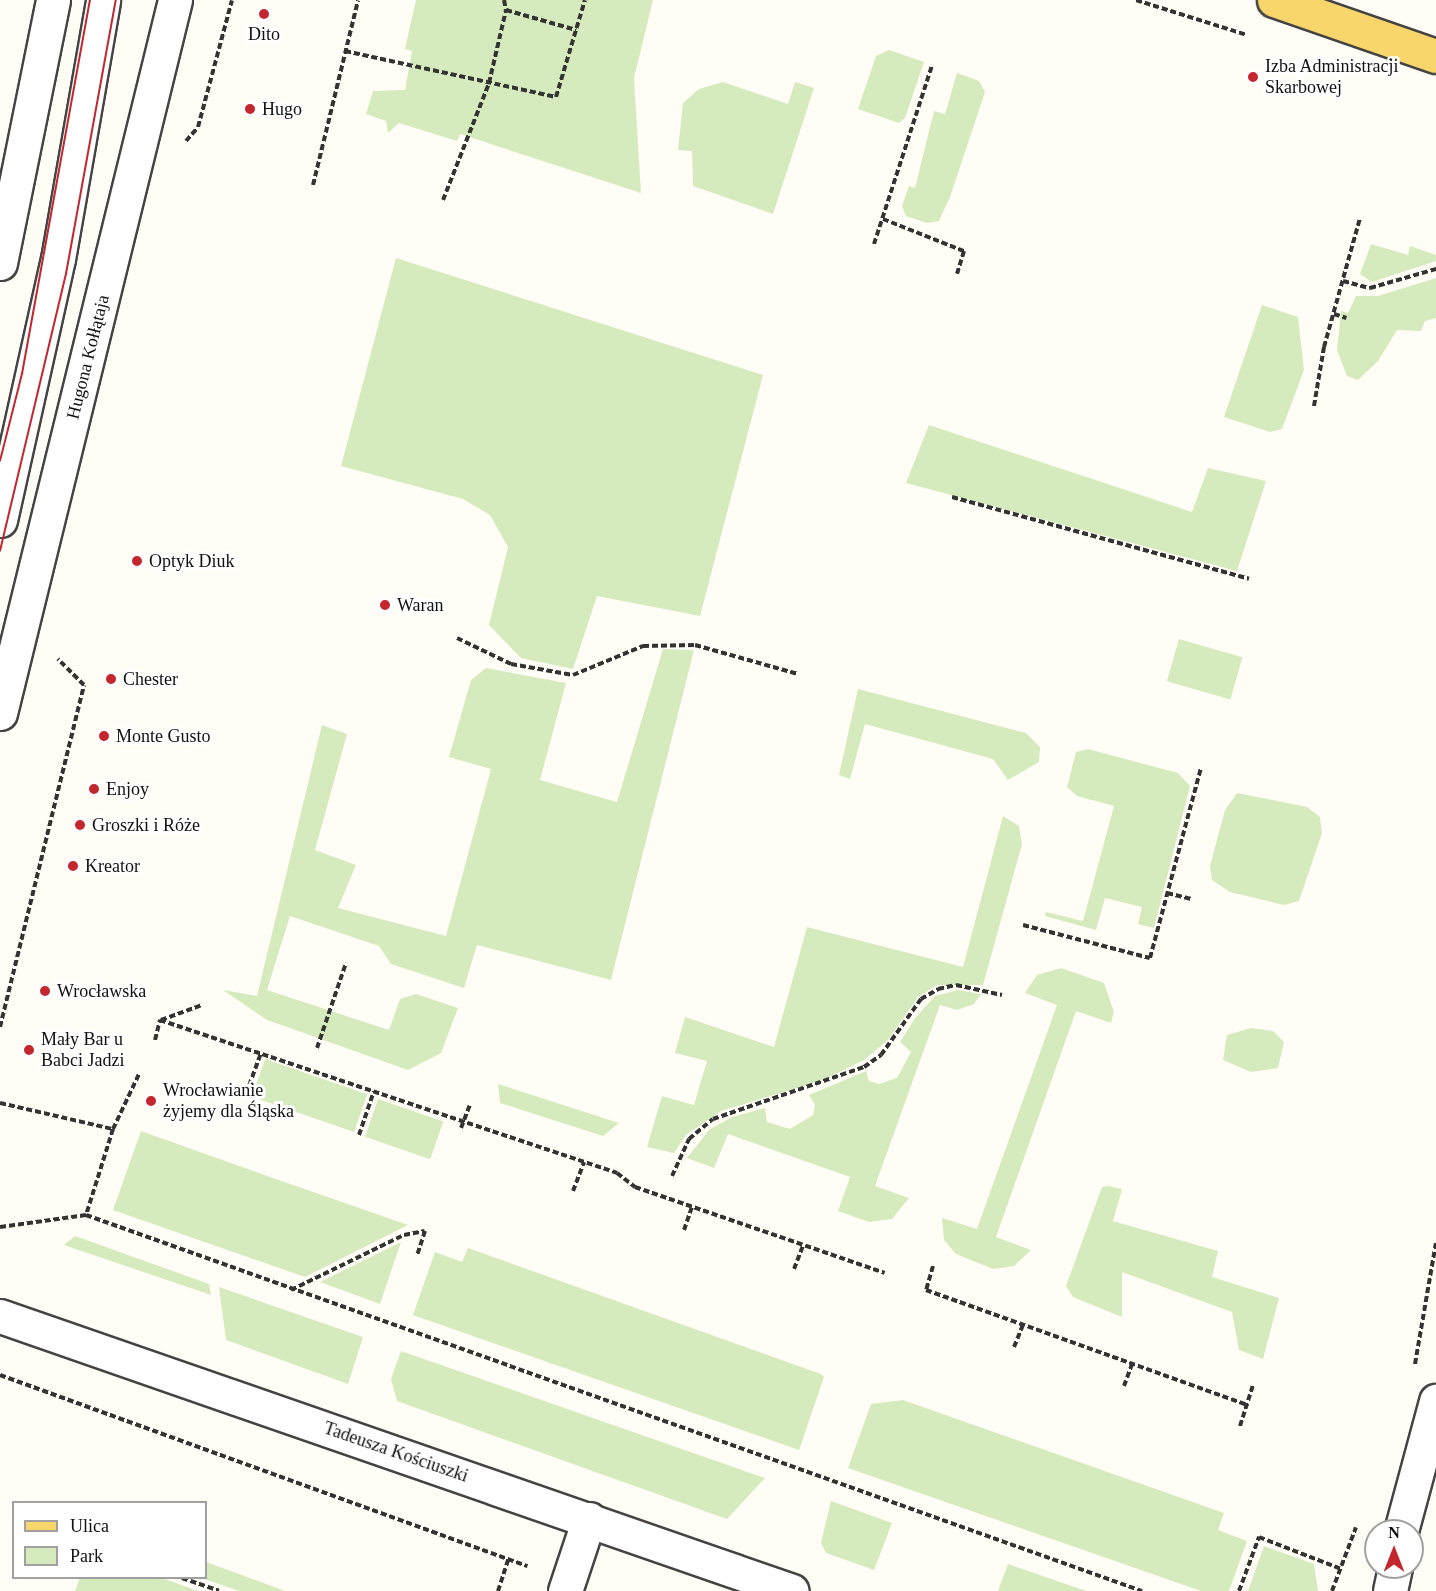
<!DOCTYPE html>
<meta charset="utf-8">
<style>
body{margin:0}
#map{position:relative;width:1436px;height:1591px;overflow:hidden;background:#fffdf5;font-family:Georgia,serif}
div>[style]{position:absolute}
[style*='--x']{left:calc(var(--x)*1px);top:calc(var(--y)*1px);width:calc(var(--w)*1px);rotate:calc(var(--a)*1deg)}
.green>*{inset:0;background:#d5ebbd;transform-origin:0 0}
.path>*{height:4px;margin-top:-2px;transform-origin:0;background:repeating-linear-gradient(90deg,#333 0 6px,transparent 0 9px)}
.roads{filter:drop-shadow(2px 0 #444) drop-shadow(-2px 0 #444) drop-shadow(0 2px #444) drop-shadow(0 -2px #444)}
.minor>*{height:33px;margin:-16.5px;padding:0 16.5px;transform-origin:16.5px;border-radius:16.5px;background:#fff}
.major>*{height:33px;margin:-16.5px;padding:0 16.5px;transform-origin:16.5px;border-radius:16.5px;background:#f9d66b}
.tram>*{height:1.5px;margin:-0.75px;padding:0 0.75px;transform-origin:0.75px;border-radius:0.75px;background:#c4262e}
.dots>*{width:16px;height:16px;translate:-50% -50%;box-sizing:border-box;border:3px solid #fff;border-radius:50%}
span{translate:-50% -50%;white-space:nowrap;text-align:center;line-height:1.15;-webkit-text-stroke:6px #fff;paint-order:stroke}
.poi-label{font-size:18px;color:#111}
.left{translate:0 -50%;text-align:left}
.street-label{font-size:18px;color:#111}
.legend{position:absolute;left:12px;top:1501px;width:195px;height:78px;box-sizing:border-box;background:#fff;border:2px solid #a0a0a0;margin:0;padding:8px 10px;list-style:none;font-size:18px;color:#111}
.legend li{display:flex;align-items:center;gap:12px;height:30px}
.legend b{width:30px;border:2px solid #a0a0a0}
.north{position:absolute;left:1364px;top:1519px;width:60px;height:60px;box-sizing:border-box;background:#fff;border:2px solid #a0a0a0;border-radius:50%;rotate:0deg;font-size:16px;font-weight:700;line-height:24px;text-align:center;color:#111}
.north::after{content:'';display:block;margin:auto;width:21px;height:27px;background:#c4262e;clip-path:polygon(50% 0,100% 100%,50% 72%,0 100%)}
</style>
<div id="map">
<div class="green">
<div style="clip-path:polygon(416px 0,653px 0,634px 78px,641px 193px,460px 134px,457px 141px,399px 123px,388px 133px,386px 121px,366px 114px,373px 91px,405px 90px,412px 51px,405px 49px)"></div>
<div style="clip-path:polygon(889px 50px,924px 62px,905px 118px,899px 123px,858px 109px,876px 56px)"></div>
<div style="clip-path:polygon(957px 73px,979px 81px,985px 92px,950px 197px,939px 221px,927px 223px,906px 216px,902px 206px,909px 186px,915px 188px,934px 111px,945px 114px)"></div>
<div style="clip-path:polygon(723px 82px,788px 104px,795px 82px,814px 88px,773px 214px,693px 186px,692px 151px,678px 150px,683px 103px,699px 89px)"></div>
<div style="clip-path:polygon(1371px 244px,1408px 255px,1410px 246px,1436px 255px,1436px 261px,1372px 282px,1360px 274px)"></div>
<div style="clip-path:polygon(396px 258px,763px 375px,700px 616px,597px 596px,573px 669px,521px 658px,489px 625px,508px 547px,490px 515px,463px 499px,341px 466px)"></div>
<div style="clip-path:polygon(1436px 278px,1436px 318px,1425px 321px,1421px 331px,1397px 330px,1378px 361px,1358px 380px,1347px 376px,1337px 350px,1341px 311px,1348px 313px,1356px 296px,1378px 296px)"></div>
<div style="clip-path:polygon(1262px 305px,1298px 317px,1304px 370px,1282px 429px,1270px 432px,1224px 417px)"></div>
<div style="clip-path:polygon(929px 425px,1192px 512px,1208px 468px,1266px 481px,1237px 571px,906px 483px)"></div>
<div style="left:1179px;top:639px;width:66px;height:44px;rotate:16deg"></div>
<div style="clip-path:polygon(663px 649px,694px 650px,611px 980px,477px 945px,464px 988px,391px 964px,379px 946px,290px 916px,267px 990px,389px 1030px,400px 999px,416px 994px,458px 1008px,441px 1053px,408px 1070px,267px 1020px,223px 990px,257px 996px,322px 725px,347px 734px,315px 850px,356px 865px,338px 908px,446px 936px,491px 769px,449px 757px,471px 680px,486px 668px,566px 683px,540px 780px,617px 802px)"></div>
<div style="clip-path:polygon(858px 689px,1026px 733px,1040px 747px,1039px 762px,1008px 780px,993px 759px,865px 724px,850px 779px,839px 775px)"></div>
<div style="clip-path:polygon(1088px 749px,1178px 773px,1190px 786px,1154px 928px,1138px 924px,1142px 907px,1105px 898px,1096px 930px,1045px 916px,1046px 912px,1083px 921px,1114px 806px,1077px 796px,1067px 787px,1076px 752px)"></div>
<div style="clip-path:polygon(1237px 793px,1307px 807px,1320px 817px,1322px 833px,1299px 901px,1284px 905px,1230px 892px,1212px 880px,1210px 866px,1225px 810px)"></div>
<div style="clip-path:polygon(1003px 816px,1019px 826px,1022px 844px,983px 985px,937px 985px,918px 997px,888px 1040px,864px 1060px,823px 1080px,721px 1111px,686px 1135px,674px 1153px,647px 1147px,662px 1096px,694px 1105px,707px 1061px,675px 1053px,685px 1017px,774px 1047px,807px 927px,963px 967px)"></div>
<div style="clip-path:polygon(1061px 968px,1104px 983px,1114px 1012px,1111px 1023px,1076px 1011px,996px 1237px,1031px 1250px,1014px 1266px,993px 1269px,956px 1254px,944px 1240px,942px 1218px,977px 1229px,1057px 1005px,1025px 993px,1037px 975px)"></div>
<div style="clip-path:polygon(958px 990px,981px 994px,974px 1004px,957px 1010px,940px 1005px,875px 1186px,909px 1198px,892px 1219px,869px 1222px,838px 1211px,850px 1177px,728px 1134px,714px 1168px,687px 1158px,709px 1130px,732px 1117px,765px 1108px,767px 1122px,790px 1129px,813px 1115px,815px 1105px,809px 1095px,866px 1071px,869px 1081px,879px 1084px,897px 1078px,911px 1052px,900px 1042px,915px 1018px,935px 996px)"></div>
<div style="clip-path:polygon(1251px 1028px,1273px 1031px,1284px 1042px,1278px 1068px,1251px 1072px,1223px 1060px,1227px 1035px)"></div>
<div style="left:265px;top:1059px;width:108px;height:40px;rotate:19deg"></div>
<div style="clip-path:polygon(498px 1084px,619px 1123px,603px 1136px,500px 1103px)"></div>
<div style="left:378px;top:1099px;width:69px;height:40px;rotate:19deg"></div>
<div style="clip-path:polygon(141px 1131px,273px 1178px,408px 1225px,305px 1277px,113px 1210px)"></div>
<div style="clip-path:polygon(1108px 1186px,1122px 1189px,1113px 1221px,1218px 1251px,1212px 1277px,1279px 1298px,1263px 1359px,1239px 1350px,1232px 1312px,1122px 1272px,1122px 1317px,1073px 1297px,1066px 1286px,1102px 1187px)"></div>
<div style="clip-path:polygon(75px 1236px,209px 1284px,211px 1295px,64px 1245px)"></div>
<div style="clip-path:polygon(401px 1242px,380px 1304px,320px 1282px)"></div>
<div style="clip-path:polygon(468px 1248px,821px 1374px,824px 1377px,799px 1450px,413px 1315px,435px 1252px,462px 1262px)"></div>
<div style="clip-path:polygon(219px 1287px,363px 1337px,348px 1384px,226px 1340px)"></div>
<div style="clip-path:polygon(401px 1351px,765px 1478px,727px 1519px,397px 1401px,391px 1379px)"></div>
<div style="clip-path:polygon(903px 1400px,1224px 1513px,1218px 1530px,1247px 1541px,1229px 1591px,1201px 1591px,848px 1468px,871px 1404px)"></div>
<div style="clip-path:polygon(831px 1501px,892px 1523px,874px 1570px,826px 1553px,821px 1543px)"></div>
<div style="clip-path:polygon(1264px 1546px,1314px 1564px,1318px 1591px,1248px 1591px)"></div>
<div style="clip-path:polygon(206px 1562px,285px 1591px,239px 1591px,201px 1578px)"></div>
<div style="clip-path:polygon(1008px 1564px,1086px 1591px,998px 1591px)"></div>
<div style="clip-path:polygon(80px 1578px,162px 1578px,198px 1591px,75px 1591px)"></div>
</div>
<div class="path">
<div style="--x:504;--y:0;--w:10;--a:79"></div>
<div style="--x:506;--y:10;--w:73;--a:15.9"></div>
<div style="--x:1136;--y:0;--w:116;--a:17.5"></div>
<div style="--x:345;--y:51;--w:216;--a:12.3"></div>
<div style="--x:556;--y:97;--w:101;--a:-73.4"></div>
<div style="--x:186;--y:141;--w:18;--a:-49"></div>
<div style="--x:198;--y:127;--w:131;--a:-75"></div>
<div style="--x:313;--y:185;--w:190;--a:-76.3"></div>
<div style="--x:443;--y:200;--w:126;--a:-68.5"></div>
<div style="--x:489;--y:83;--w:75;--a:-76.9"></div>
<div style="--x:883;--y:219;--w:87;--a:21.6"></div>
<div style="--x:964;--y:251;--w:24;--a:107"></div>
<div style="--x:874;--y:244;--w:188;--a:-72"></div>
<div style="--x:1343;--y:281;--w:28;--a:15"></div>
<div style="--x:1370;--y:288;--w:69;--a:-16.1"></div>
<div style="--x:1334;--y:314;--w:13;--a:18"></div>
<div style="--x:1314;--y:406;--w:60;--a:-80.4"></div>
<div style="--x:1324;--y:347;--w:134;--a:-74.4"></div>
<div style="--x:952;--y:497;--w:308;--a:15.4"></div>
<div style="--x:457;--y:638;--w:60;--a:25.7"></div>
<div style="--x:511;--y:664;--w:63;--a:10.1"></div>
<div style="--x:573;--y:675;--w:76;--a:-22.5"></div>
<div style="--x:643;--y:646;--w:52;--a:-1.1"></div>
<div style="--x:695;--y:645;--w:107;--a:15.7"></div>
<div style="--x:1167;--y:893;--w:25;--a:14"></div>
<div style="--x:1023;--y:925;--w:131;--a:14.6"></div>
<div style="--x:1150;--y:958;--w:197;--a:-75"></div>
<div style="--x:161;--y:1020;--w:44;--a:-20.1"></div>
<div style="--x:0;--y:1027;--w:352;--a:-76.2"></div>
<div style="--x:84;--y:685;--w:37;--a:-135"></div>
<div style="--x:155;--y:1040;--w:21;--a:-76"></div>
<div style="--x:160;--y:1020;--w:482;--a:18.5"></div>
<div style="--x:617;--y:1173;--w:23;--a:38"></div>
<div style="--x:635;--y:1187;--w:264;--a:19"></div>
<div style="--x:317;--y:1048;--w:90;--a:-71.2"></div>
<div style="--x:246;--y:1094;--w:44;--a:-69.9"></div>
<div style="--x:0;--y:1103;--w:116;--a:13"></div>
<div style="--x:113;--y:1129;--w:90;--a:107.4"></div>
<div style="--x:461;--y:1128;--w:26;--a:-69"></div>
<div style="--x:113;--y:1129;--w:61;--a:-64.7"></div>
<div style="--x:359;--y:1135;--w:46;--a:-71.2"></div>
<div style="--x:672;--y:1176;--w:41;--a:-65.3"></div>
<div style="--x:689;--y:1139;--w:31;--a:-40"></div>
<div style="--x:713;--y:1119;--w:160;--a:-19"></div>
<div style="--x:864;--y:1067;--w:21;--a:-35"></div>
<div style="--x:881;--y:1055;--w:69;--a:-54.5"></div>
<div style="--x:921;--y:999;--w:20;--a:-30"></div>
<div style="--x:938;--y:989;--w:18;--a:-13"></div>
<div style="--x:956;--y:985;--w:47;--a:12.3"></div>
<div style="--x:573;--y:1191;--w:31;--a:-69"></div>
<div style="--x:0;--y:1227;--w:87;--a:-7.9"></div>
<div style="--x:86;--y:1215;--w:1121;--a:19.6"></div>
<div style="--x:684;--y:1230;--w:24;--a:-71"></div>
<div style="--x:933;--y:1266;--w:25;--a:106"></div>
<div style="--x:926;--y:1290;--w:341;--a:19.7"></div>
<div style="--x:794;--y:1269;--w:26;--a:-69"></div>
<div style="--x:291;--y:1290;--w:126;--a:-26"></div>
<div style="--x:404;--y:1235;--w:21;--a:-11"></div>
<div style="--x:425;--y:1231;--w:26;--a:108"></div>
<div style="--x:1014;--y:1347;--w:24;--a:-68"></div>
<div style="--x:1415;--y:1364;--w:124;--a:-80.2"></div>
<div style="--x:0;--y:1375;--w:561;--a:19.92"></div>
<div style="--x:1124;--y:1386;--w:23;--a:-70"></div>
<div style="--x:1240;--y:1426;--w:43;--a:-72.4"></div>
<div style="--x:182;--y:1578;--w:39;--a:19"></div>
<div style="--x:498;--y:1591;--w:35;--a:-72"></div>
<div style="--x:1239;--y:1591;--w:58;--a:-69.7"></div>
<div style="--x:1259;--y:1537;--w:88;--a:21.3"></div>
<div style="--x:1332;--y:1591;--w:68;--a:-69.4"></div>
</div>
<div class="roads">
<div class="minor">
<div style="--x:0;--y:263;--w:268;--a:-78.6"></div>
<div style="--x:0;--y:520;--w:267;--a:-77.5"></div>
<div style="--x:58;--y:259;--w:263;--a:-80.1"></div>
<div style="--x:0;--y:713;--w:734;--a:-76.21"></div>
<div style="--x:0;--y:1316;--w:838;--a:19.15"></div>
<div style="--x:1401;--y:1531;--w:135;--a:-74.9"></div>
<div style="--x:565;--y:1591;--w:76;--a:-71.6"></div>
<div style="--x:1390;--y:1591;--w:25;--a:-78"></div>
</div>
<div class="major">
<div style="--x:1274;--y:0;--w:171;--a:19.1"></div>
</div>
</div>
<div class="tram">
<div style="--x:0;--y:461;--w:90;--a:-75.8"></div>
<div style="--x:22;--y:374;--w:380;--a:-79.7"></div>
<div style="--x:0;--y:551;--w:285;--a:-76.6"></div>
<div style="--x:66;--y:274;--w:279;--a:-79.7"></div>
</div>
<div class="dots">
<div style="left:264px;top:14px;background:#c4262e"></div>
<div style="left:1253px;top:77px;background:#c4262e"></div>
<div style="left:250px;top:109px;background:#c4262e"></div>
<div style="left:137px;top:561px;background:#c4262e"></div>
<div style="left:385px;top:605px;background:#c4262e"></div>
<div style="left:111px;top:679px;background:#c4262e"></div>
<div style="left:104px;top:736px;background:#c4262e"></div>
<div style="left:94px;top:789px;background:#c4262e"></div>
<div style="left:80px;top:825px;background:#c4262e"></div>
<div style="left:73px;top:866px;background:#c4262e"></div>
<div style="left:45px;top:991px;background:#c4262e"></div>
<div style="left:29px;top:1050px;background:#c4262e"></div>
<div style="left:151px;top:1101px;background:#c4262e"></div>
</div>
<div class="poi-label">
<span style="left:264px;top:34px">Dito</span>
<span class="left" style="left:1265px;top:77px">Izba Administracji<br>Skarbowej</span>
<span class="left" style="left:262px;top:109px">Hugo</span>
<span class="left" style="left:149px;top:561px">Optyk Diuk</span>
<span class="left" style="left:397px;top:605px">Waran</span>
<span class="left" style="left:123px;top:679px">Chester</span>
<span class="left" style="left:116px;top:736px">Monte Gusto</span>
<span class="left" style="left:106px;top:789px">Enjoy</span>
<span class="left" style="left:92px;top:825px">Groszki i Róże</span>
<span class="left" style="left:85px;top:866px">Kreator</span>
<span class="left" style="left:57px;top:991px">Wrocławska</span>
<span class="left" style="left:41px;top:1050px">Mały Bar u<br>Babci Jadzi</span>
<span class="left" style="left:163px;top:1101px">Wrocławianie<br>żyjemy dla Śląska</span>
</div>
<div class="street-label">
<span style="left:88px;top:357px;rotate:-76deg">Hugona Kołłątaja</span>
<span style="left:396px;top:1452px;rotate:19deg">Tadeusza Kościuszki</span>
</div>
<ul class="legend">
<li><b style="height:8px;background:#f9d66b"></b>Ulica</li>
<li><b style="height:16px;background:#d5ebbd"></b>Park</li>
</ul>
<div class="north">N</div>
</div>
